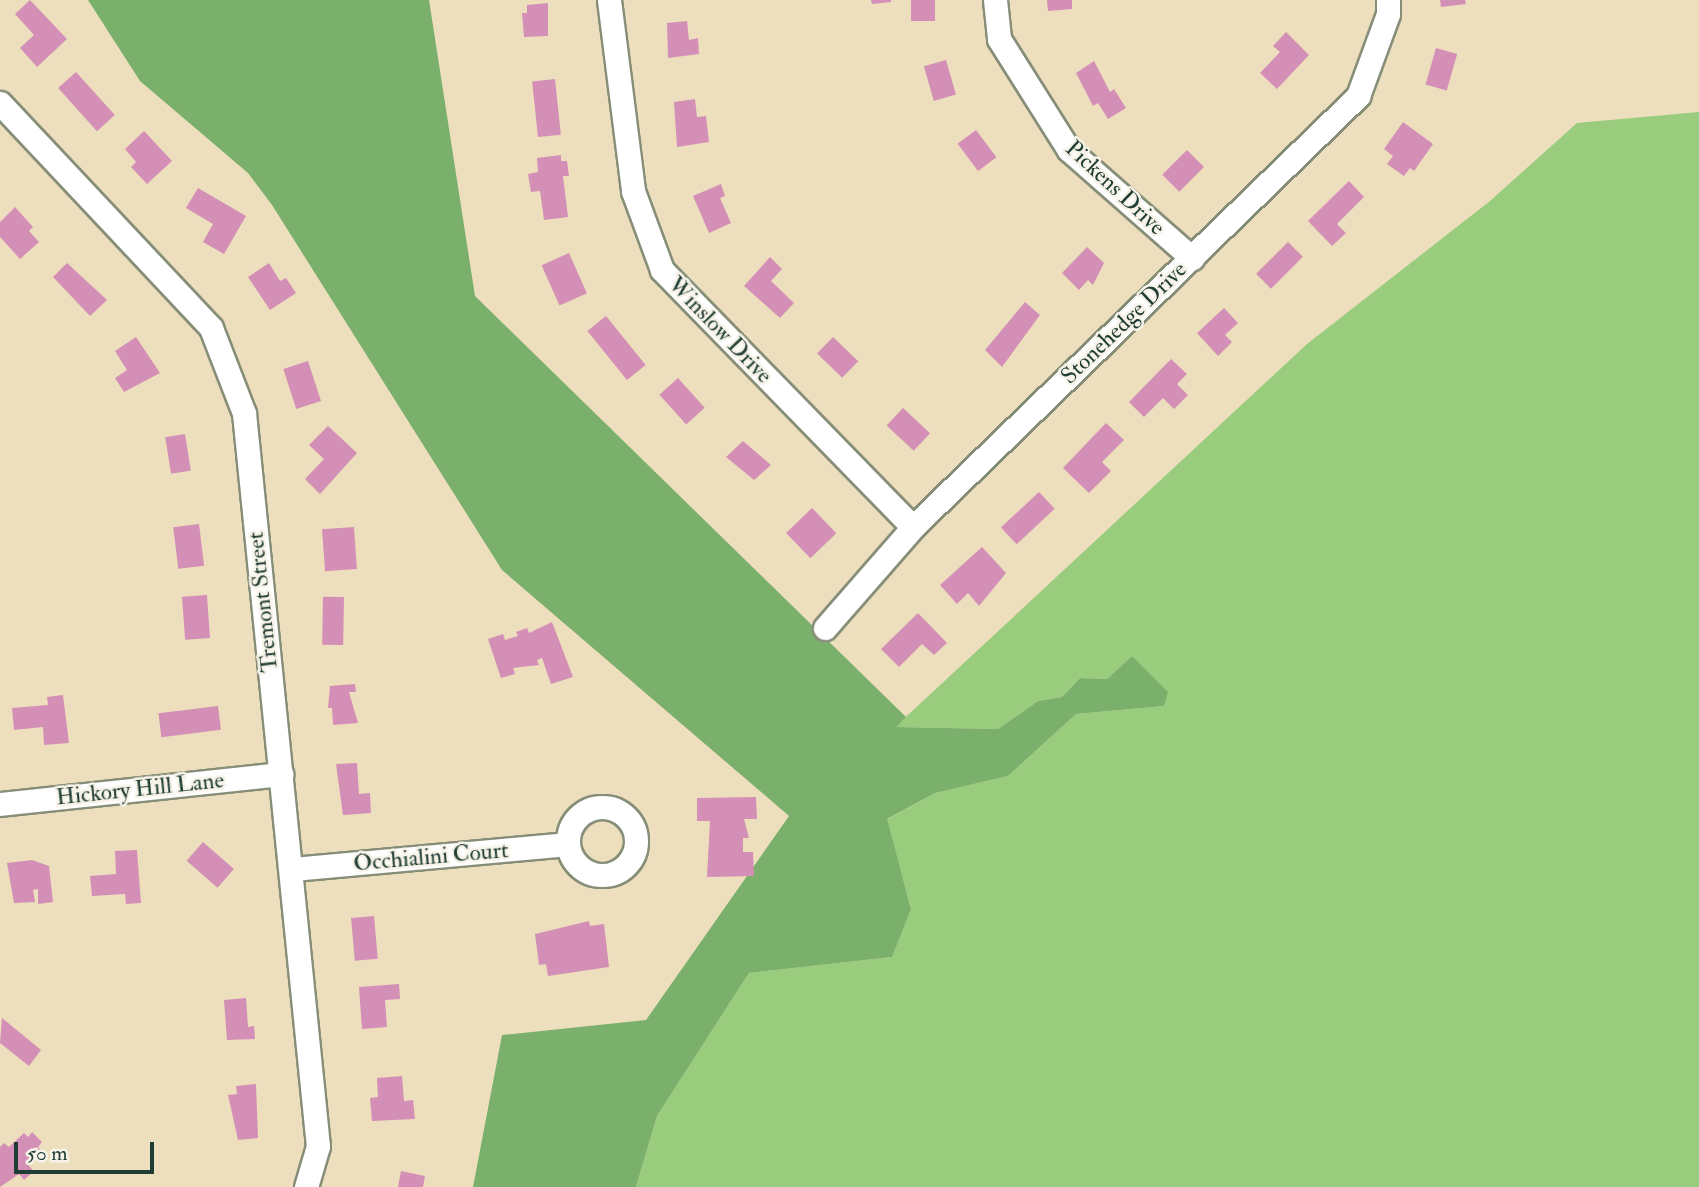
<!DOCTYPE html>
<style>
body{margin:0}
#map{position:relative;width:1699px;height:1187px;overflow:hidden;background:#eddfbd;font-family:"IM FELL Double Pica",serif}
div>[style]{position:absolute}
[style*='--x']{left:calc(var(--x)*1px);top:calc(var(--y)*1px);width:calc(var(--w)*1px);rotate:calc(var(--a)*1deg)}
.green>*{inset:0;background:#99cc7d}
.forest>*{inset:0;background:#7ab06c}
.building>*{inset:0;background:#d38fb5;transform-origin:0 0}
.roads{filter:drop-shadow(2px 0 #868e78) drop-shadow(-2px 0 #868e78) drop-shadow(0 2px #868e78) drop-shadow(0 -2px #868e78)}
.minor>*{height:23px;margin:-11.5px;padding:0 11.5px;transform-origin:11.5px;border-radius:11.5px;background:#fff}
.minor>.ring{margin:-11.5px;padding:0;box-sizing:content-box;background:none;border:23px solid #fff;border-radius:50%}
span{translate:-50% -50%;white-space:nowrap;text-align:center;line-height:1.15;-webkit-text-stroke:5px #f7f3e8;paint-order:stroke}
.street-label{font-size:23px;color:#1f3d34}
.scale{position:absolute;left:14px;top:1142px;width:140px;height:32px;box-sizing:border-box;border:4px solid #1f3d34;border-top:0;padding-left:9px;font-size:21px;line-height:24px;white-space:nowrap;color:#1f3d34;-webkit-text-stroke:5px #f7f3e8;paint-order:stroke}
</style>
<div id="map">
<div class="green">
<div style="clip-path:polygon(1699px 112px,1699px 1187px,636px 1187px,657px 1116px,749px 973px,892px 957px,911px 908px,886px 820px,935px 793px,1008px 776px,1076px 714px,1164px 706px,1132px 656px,1107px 679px,1080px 678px,1062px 697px,1038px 701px,998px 729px,895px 727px,1307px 344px,1490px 201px,1577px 123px)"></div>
</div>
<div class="forest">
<div style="clip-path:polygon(88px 0,429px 0,475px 296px,906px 717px,896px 727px,998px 729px,1038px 701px,1062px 697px,1080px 678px,1107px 679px,1132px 656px,1168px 692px,1164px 706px,1076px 714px,1008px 776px,935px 793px,887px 819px,911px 909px,892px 957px,749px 973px,657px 1116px,636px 1187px,473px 1187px,502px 1035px,646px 1020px,789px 816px,502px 570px,272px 205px,248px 173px,140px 81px)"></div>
</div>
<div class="building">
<div style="clip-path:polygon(30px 0,67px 39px,37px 67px,20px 48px,34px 35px,15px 14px)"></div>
<div style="clip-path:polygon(871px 0,891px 0,891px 2px,872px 4px)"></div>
<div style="left:911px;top:0;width:24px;height:21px"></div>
<div style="clip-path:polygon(1047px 0,1072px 0,1072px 9px,1048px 11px)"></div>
<div style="clip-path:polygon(1440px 0,1465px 0,1466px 4px,1441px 7px)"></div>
<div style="clip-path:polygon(548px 3px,548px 36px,524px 37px,522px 13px,527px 13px,527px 5px)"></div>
<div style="clip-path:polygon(687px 21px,689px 40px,698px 38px,699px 54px,668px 58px,667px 23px)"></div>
<div style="clip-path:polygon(1286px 32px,1309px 55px,1277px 89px,1260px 73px,1280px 52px,1273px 46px)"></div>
<div style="left:1436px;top:48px;width:22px;height:38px;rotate:16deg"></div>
<div style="left:946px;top:60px;width:36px;height:23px;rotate:74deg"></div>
<div style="clip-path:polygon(1094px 61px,1110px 92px,1114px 89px,1126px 108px,1108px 119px,1098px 103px,1093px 106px,1076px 73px)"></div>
<div style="left:76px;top:72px;width:58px;height:24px;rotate:48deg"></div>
<div style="left:555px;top:79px;width:56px;height:23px;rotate:84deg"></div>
<div style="clip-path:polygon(695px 99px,697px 117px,706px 116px,709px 142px,677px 147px,674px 102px)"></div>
<div style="clip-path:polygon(1403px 122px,1433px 144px,1414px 171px,1410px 168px,1404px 176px,1387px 164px,1393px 156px,1384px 149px)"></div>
<div style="left:976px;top:130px;width:34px;height:23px;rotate:53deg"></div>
<div style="clip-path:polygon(144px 131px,172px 161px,147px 184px,131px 167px,136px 162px,125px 149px)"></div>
<div style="left:1187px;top:150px;width:24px;height:35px;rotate:45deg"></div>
<div style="clip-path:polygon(561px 155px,561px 161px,567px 161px,569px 176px,563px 176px,568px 217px,544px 220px,540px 191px,531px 192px,528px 174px,538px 172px,537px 158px)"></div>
<div style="clip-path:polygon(1349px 181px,1364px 197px,1337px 224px,1346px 233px,1332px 246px,1308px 221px)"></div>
<div style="clip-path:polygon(721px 184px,725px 196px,720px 198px,731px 223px,709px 233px,693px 196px)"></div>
<div style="clip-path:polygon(198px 188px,246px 216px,224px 254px,203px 242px,213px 224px,186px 208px)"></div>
<div style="clip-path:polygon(15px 207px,33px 227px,29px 231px,39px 242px,20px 259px,0 237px,0 222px)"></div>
<div style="left:1288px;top:242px;width:21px;height:45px;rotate:45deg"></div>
<div style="clip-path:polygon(1087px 247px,1104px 263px,1093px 285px,1088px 280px,1079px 290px,1062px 273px)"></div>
<div style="left:569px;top:253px;width:44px;height:30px;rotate:66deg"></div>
<div style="clip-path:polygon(770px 257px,782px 269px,771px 281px,794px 303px,780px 318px,744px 286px)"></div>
<div style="clip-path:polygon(67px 263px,107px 300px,90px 316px,53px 277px)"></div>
<div style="clip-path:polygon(269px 263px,280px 281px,286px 278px,296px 293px,270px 310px,248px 277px)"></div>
<div style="clip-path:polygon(1025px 302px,1040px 315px,1002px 367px,985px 350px)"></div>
<div style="clip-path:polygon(1224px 308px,1238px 323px,1225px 335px,1232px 342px,1218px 356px,1197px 333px)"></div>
<div style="left:606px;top:316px;width:63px;height:24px;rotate:51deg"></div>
<div style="clip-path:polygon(136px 337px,160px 373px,124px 392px,115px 378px,127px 370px,115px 351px)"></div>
<div style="left:833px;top:337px;width:35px;height:23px;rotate:44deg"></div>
<div style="clip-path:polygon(1171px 359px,1187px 374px,1177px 384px,1188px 395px,1174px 409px,1163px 398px,1144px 417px,1129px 402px)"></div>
<div style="left:308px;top:361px;width:42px;height:26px;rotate:72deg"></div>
<div style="left:678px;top:378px;width:40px;height:25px;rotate:48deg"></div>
<div style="left:903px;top:408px;width:37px;height:24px;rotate:43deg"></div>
<div style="clip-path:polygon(1106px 423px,1124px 440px,1102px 462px,1111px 471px,1089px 493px,1063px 468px)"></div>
<div style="clip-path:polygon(328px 426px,357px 453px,320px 494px,305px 479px,324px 459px,309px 445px)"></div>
<div style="left:185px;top:434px;width:37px;height:20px;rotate:81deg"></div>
<div style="clip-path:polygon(743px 441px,771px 465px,754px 480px,726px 457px)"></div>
<div style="left:1039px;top:492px;width:23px;height:52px;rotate:47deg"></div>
<div style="left:812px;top:508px;width:35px;height:36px;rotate:46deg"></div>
<div style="left:199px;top:524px;width:42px;height:26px;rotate:83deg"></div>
<div style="left:354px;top:527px;width:42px;height:32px;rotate:86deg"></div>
<div style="clip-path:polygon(982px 547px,1006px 573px,979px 606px,968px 593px,957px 604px,940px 585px)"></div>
<div style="left:207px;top:595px;width:43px;height:25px;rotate:86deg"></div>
<div style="left:344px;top:597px;width:48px;height:21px;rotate:91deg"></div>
<div style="clip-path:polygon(918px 613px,947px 643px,934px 655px,922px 644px,899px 667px,881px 649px)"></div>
<div style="clip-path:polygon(552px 622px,573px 677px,551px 684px,542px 658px,537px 660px,539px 665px,513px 668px,515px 674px,501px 678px,488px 639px,503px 634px,505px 640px,518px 636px,516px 632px,527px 628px,529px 633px)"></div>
<div style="clip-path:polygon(355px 684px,356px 692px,349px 692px,358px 723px,333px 725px,332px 708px,328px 708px,330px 686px)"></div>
<div style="clip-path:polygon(63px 695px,69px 743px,44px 745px,43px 727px,14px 730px,12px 708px,48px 705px,47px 697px)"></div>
<div style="left:218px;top:706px;width:24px;height:60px;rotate:83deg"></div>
<div style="clip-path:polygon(357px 763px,359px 794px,370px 793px,371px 813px,343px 815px,336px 764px)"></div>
<div style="clip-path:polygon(756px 797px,757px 819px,744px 819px,749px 838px,743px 838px,743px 852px,753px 852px,754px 876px,707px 877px,710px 821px,697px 821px,697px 798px)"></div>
<div style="left:203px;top:842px;width:41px;height:25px;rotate:41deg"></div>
<div style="clip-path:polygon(137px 850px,141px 903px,126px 904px,125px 894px,92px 896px,90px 876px,116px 874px,115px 851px)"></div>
<div style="clip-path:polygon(32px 860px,49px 866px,53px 902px,38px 904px,38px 889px,33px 890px,35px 902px,14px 903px,7px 863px)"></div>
<div style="left:374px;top:916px;width:43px;height:23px;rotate:85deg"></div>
<div style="clip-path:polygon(589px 921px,590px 926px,604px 924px,609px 967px,548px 976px,546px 964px,539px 965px,535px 934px)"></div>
<div style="clip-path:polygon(399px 984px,400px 999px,385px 1000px,387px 1027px,362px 1029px,359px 987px)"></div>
<div style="clip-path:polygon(246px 998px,248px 1027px,254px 1026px,255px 1039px,227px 1040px,224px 1000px)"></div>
<div style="clip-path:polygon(2px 1018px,41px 1050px,29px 1066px,0 1043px)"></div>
<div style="clip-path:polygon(402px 1076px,404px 1101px,413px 1100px,415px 1119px,372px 1121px,370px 1098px,378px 1097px,377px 1078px)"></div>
<div style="clip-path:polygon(256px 1084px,258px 1138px,238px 1140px,228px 1095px,237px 1094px,236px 1086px)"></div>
<div style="clip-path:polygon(32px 1132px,42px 1142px,38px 1147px,42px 1152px,28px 1165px,34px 1171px,24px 1180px,19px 1174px,0 1187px,0 1147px,4px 1143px,9px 1147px,24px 1133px,28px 1137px)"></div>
<div style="clip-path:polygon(401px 1171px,425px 1176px,423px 1187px,398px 1187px)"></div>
</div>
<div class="roads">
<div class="minor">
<div style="--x:609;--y:0;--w:193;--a:82.8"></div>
<div style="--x:633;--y:191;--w:84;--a:69.8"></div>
<div style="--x:662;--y:270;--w:359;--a:45.7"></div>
<div style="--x:995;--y:0;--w:39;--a:84"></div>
<div style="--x:999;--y:39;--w:131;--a:57.8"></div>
<div style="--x:1069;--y:150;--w:164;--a:41.3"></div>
<div style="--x:0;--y:103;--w:308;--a:46.8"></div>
<div style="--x:211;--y:328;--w:91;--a:68.8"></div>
<div style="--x:244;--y:413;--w:737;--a:84.24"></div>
<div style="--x:318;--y:1146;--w:43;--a:106.3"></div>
<div style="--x:825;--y:628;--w:134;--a:-48.9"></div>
<div style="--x:913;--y:527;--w:620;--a:-44.08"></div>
<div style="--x:1358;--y:96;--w:87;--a:-69.9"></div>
<div style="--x:1388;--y:14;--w:14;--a:-90"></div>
<div style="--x:0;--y:804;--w:283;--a:-6.1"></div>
<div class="ring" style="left:568px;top:807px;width:45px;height:45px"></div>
<div style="--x:293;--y:869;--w:276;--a:-5.2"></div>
</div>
</div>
<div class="street-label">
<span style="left:1115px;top:188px;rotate:43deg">Pickens Drive</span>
<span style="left:1124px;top:323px;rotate:-44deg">Stonehedge Drive</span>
<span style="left:720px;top:330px;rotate:46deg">Winslow Drive</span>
<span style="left:263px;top:602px;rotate:-96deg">Tremont Street</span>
<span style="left:140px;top:789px;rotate:-6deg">Hickory Hill Lane</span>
<span style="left:431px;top:857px;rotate:-5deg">Occhialini Court</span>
</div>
<div class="scale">50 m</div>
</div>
